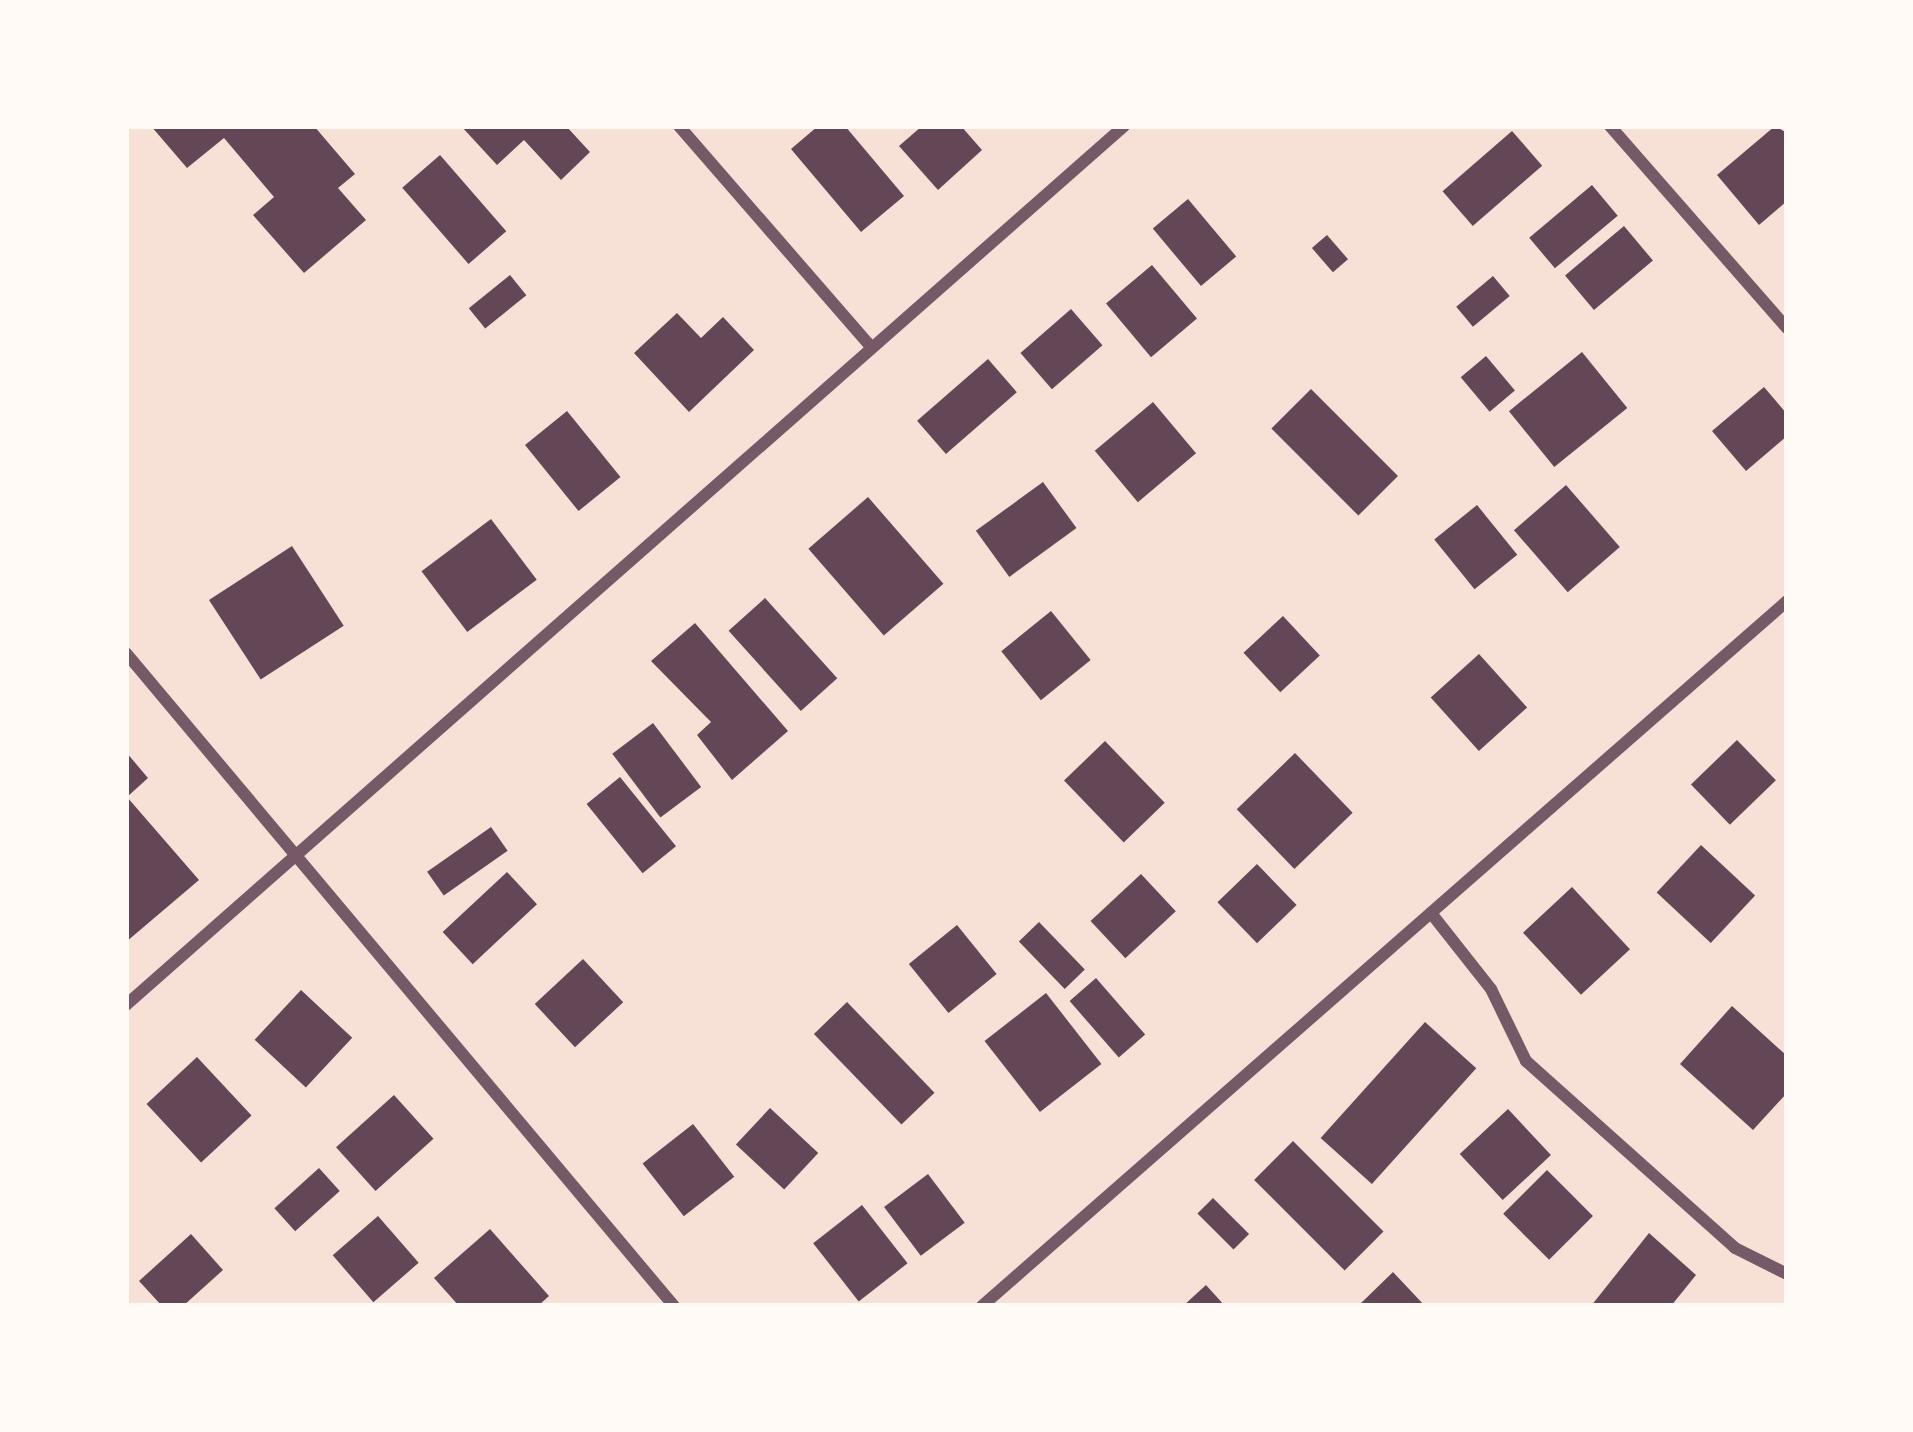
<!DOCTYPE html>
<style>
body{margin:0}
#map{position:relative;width:1913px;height:1432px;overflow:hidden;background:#f7e1d7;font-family:Inter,sans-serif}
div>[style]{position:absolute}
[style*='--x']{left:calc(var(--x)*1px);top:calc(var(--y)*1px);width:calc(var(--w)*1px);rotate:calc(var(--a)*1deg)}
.building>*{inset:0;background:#644757;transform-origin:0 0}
.minor>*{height:12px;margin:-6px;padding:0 6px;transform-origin:6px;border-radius:6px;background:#755966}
span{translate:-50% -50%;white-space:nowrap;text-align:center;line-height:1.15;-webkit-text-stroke:10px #fffaf5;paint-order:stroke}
.frame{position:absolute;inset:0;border:129px solid #fffaf5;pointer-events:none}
</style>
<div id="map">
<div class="building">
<div style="clip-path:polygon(151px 126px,314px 126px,355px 174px,338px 188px,366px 220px,304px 273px,253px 215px,274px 197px,224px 138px,187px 168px)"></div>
<div style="clip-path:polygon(461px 126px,566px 126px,590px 152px,561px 180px,524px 140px,497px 165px)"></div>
<div style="clip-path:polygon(818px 126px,845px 126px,904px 196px,861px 232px,791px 149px)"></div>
<div style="clip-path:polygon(922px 126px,961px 126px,982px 150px,938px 190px,899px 146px)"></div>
<div style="clip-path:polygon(1775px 126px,1787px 133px,1787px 201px,1759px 225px,1717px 175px)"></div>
<div style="left:1512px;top:131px;width:46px;height:92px;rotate:49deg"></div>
<div style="left:440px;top:155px;width:101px;height:50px;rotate:49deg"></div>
<div style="left:1592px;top:185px;width:40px;height:82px;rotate:50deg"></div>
<div style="left:1188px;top:199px;width:75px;height:46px;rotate:50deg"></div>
<div style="left:1624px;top:226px;width:45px;height:77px;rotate:50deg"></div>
<div style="left:1327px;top:235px;width:32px;height:20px;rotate:49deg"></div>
<div style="left:1152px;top:265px;width:70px;height:60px;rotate:50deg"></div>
<div style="left:510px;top:275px;width:26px;height:53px;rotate:51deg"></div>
<div style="left:1493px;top:276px;width:26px;height:48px;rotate:50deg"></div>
<div style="left:1071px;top:309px;width:48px;height:67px;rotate:49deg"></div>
<div style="clip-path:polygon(677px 313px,701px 338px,723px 317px,754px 350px,689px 412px,634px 353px)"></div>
<div style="left:1582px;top:352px;width:72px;height:94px;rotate:51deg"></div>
<div style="left:1486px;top:356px;width:45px;height:33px;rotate:50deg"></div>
<div style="left:988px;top:359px;width:44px;height:94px;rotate:49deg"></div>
<div style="clip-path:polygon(1764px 387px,1787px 414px,1787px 436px,1746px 471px,1712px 431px)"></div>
<div style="left:1311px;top:389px;width:123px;height:56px;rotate:45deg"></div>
<div style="left:1153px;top:402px;width:67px;height:76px;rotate:50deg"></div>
<div style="left:567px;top:411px;width:85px;height:54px;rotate:51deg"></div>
<div style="left:1043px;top:482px;width:57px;height:83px;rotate:54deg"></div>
<div style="left:1566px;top:485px;width:82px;height:69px;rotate:49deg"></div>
<div style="left:868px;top:497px;width:115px;height:79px;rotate:49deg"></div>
<div style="left:1477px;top:505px;width:64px;height:55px;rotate:51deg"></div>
<div style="left:491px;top:519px;width:76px;height:87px;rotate:53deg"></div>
<div style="left:292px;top:546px;width:95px;height:99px;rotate:57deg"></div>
<div style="left:765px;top:598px;width:108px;height:49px;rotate:48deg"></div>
<div style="left:1051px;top:611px;width:63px;height:64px;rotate:51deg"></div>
<div style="left:1283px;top:616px;width:54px;height:54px;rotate:47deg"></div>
<div style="clip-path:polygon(695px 623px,788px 731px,732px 780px,697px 735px,711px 722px,651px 661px)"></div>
<div style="left:1479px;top:654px;width:72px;height:65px;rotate:48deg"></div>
<div style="left:653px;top:723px;width:80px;height:51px;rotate:53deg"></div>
<div style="left:1737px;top:740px;width:56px;height:64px;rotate:46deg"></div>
<div style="left:1105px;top:741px;width:86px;height:57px;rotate:46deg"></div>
<div style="clip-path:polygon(126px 752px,148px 778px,127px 797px,199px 880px,126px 942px)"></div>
<div style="left:1295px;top:753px;width:83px;height:81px;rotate:46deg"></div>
<div style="left:620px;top:777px;width:89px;height:43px;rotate:51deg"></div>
<div style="left:491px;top:827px;width:29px;height:78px;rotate:55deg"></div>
<div style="left:1701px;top:845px;width:74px;height:65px;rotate:43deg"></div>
<div style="left:1257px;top:864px;width:57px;height:55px;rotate:46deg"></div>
<div style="left:507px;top:872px;width:44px;height:88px;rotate:47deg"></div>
<div style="left:1141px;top:874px;width:51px;height:69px;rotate:47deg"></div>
<div style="left:1572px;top:887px;width:85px;height:67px;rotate:47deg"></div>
<div style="left:1039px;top:922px;width:66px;height:28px;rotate:46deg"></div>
<div style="left:957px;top:925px;width:63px;height:62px;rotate:51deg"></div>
<div style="left:583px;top:959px;width:59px;height:66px;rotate:47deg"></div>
<div style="left:1096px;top:978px;width:75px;height:35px;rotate:49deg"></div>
<div style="left:301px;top:990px;width:70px;height:68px;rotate:43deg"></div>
<div style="left:1046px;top:993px;width:90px;height:78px;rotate:52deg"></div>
<div style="left:847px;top:1002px;width:126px;height:46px;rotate:46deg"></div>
<div style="clip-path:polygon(1732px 1006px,1787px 1056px,1787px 1093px,1753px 1130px,1680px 1064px)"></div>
<div style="left:1425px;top:1022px;width:69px;height:156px;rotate:42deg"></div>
<div style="left:197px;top:1057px;width:80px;height:69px;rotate:47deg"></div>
<div style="left:394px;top:1095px;width:59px;height:78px;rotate:48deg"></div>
<div style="left:770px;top:1108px;width:66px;height:50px;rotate:43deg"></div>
<div style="left:1508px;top:1109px;width:63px;height:66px;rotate:47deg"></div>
<div style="left:693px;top:1124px;width:67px;height:64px;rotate:52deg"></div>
<div style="left:1293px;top:1141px;width:128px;height:55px;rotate:45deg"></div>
<div style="left:319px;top:1168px;width:31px;height:60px;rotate:48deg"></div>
<div style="left:1547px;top:1170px;width:65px;height:62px;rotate:45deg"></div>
<div style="left:928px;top:1174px;width:61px;height:55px;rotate:53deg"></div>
<div style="left:1213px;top:1198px;width:51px;height:22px;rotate:45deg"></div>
<div style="left:862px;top:1205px;width:74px;height:62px;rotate:52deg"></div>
<div style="left:378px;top:1216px;width:62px;height:60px;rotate:49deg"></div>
<div style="clip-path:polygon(490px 1229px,549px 1296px,538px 1306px,459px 1306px,434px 1278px)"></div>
<div style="clip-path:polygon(1649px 1233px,1696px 1275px,1671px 1306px,1591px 1306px)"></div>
<div style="clip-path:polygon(191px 1234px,223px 1270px,183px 1306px,162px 1306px,139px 1281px)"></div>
<div style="clip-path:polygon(1393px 1272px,1425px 1306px,1358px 1306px)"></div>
<div style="clip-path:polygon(1206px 1285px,1225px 1306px,1183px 1306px)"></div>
</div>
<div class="minor">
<div style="--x:679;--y:126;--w:294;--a:49"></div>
<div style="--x:1610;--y:126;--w:269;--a:48.8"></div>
<div style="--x:126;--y:653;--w:852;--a:50"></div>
<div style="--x:1431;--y:913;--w:97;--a:51.7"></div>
<div style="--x:1491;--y:989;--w:80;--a:64.1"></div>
<div style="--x:1526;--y:1061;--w:280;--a:41.8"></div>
<div style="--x:1735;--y:1248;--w:58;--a:26.6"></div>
<div style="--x:126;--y:1005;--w:1330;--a:-41.37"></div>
<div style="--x:982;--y:1306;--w:1070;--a:-41.21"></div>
</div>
<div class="frame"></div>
</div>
